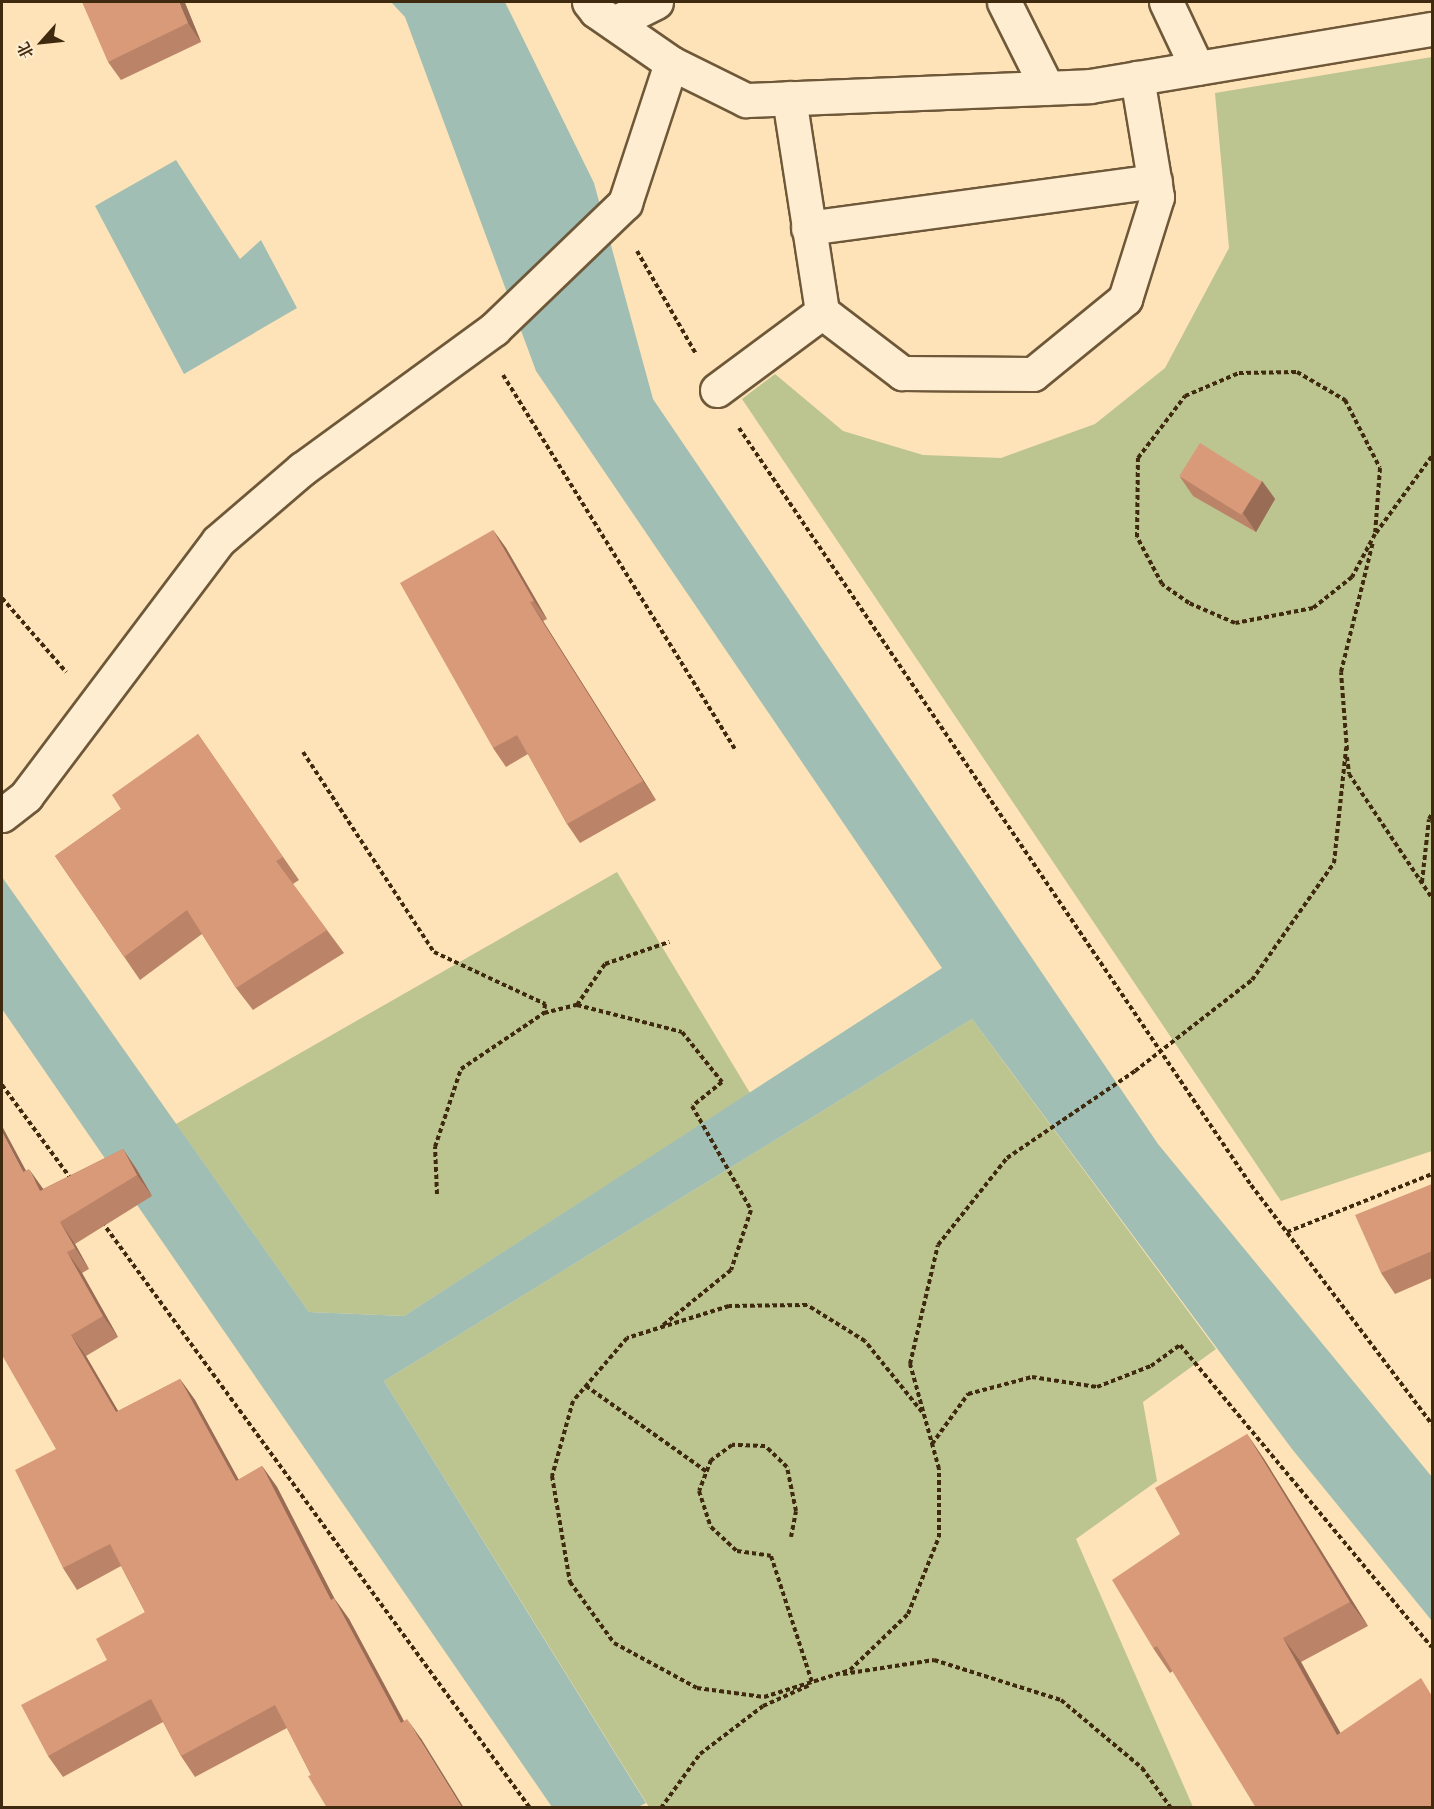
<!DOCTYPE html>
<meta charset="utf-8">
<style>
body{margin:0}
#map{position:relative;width:1434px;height:1809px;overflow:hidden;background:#fde3b7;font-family:"IM FELL DW Pica","Noto Serif SC",serif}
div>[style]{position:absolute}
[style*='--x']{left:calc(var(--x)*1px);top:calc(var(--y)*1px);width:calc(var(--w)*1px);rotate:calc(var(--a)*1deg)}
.green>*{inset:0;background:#bcc490}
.water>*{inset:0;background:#a0beb3}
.path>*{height:4px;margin-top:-2px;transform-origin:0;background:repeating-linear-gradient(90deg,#3f2a0f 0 4.5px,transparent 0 7.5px)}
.roads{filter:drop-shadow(2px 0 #6e5839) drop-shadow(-2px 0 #6e5839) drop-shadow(0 2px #6e5839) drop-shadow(0 -2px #6e5839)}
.street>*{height:33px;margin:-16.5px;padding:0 16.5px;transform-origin:16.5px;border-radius:16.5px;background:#feedd0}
.secondary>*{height:33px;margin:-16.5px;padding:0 16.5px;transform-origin:16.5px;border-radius:16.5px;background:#feedd0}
.wall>*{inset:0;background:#bb8469}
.shaded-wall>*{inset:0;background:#986c55}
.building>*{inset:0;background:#d99a7a;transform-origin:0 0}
span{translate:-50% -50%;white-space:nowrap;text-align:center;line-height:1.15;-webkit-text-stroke:4.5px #feedd0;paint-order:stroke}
.frame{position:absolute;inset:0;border:3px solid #3f2a0f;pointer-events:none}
.north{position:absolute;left:12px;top:12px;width:60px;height:60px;-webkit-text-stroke:4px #feedd0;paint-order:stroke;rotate:243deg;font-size:16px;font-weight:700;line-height:24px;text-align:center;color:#3f2a0f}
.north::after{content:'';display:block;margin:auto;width:21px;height:27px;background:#3f2a0f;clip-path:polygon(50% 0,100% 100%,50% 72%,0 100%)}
</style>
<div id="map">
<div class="green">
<div style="clip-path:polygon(1432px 57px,1432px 1151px,1281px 1201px,742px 399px,775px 374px,843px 431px,923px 455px,1001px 458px,1095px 424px,1165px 368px,1229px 248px,1215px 93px)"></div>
<div style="clip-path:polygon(617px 872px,750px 1093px,404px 1316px,309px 1312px,176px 1124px)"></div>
<div style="clip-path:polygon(972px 1019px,1216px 1349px,1143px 1402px,1157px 1481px,1076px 1539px,1193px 1807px,649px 1807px,384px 1381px)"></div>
</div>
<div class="water">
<div style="clip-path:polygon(391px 2px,505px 2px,594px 183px,653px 399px,1158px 1144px,1432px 1477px,1432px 1621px,1292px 1449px,972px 1019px,384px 1381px,646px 1803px,638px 1807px,552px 1807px,2px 1009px,2px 877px,309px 1312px,404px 1316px,942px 968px,536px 371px,405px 17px)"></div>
<div style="clip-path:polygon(176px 160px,240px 259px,261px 240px,297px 308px,184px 374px,95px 206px)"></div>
</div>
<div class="path">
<div style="--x:637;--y:251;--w:119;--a:60.2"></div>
<div style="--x:1297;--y:372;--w:56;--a:30.3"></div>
<div style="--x:1345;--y:400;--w:76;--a:62.8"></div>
<div style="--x:1380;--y:468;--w:66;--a:94.3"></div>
<div style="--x:1375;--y:534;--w:49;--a:118.1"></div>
<div style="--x:1352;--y:577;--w:50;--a:141.5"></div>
<div style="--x:1313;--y:608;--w:79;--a:169.1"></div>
<div style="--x:1235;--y:623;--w:50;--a:-156.5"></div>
<div style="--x:1189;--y:603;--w:33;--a:-145"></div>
<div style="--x:1162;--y:584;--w:53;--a:-118"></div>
<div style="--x:1137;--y:537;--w:79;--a:-89.3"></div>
<div style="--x:1138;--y:458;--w:78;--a:-52.8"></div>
<div style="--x:1185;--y:396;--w:59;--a:-23.1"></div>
<div style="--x:1239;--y:373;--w:58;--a:-1"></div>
<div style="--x:503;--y:375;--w:442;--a:58.2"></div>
<div style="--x:739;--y:428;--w:914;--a:55.93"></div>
<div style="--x:1251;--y:1185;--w:300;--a:52.9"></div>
<div style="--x:1376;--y:533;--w:95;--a:-54"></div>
<div style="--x:2;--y:598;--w:98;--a:49.1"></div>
<div style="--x:1347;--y:750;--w:78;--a:-94.4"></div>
<div style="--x:1341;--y:672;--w:134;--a:-76.2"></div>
<div style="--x:303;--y:752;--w:239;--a:56.8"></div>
<div style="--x:434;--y:952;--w:123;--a:25.1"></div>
<div style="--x:545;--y:1004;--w:9;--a:96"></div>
<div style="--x:1347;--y:757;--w:17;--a:83"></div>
<div style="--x:1349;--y:774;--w:149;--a:56.2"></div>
<div style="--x:1422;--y:882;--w:63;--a:-83.7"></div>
<div style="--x:1429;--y:819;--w:6;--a:-59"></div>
<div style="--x:577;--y:1005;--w:50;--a:-55.7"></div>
<div style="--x:605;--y:964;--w:68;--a:-19"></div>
<div style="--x:2;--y:1085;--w:117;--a:53.7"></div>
<div style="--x:437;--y:1194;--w:47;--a:-92.4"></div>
<div style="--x:435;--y:1147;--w:82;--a:-71.6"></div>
<div style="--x:461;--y:1069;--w:100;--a:-34"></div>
<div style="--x:544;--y:1013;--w:34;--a:-14"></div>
<div style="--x:577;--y:1005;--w:108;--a:14.4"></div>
<div style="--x:682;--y:1032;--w:64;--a:51.3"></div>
<div style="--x:722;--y:1082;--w:38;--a:141"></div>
<div style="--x:692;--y:1106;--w:120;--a:60.4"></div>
<div style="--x:751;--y:1210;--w:63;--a:108.4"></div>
<div style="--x:731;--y:1270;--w:89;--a:140.9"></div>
<div style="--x:102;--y:1222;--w:726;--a:53.86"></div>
<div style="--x:1287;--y:1232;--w:156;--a:-21.8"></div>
<div style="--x:586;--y:1386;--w:148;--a:35.4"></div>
<div style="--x:922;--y:1412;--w:91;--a:-128.8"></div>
<div style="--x:865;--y:1341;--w:68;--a:-148.2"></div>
<div style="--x:807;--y:1305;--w:78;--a:179.3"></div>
<div style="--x:729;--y:1306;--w:107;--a:162.6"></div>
<div style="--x:627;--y:1338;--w:83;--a:130.6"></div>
<div style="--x:573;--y:1401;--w:78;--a:105.6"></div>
<div style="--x:552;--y:1476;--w:108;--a:80.4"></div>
<div style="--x:570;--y:1582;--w:75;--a:54.2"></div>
<div style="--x:614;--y:1643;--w:94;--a:28.5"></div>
<div style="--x:697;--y:1688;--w:68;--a:7.7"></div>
<div style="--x:764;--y:1697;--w:90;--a:-17.4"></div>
<div style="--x:850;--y:1670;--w:81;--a:-44"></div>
<div style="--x:908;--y:1614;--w:83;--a:-68.1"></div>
<div style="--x:939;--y:1537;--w:68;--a:-90"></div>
<div style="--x:939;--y:1469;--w:109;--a:-105.4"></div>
<div style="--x:910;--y:1364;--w:122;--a:-76.8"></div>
<div style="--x:938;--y:1245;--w:111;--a:-51.6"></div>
<div style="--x:1007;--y:1158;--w:155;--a:-34.2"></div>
<div style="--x:1135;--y:1071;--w:148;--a:-37.9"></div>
<div style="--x:1252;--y:980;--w:143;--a:-55"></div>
<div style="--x:1334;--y:863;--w:116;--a:-84"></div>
<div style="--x:932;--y:1444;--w:62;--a:-54.2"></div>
<div style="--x:968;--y:1394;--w:66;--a:-14.9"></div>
<div style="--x:1032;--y:1377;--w:66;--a:8.7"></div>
<div style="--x:1097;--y:1387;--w:58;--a:-21.3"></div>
<div style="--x:1151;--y:1366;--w:36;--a:-36"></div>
<div style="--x:1180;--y:1345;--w:393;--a:50.2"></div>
<div style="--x:791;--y:1537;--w:26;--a:-79"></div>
<div style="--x:796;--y:1511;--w:45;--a:-101.6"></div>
<div style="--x:787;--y:1467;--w:30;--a:-136"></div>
<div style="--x:765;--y:1446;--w:33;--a:-178"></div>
<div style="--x:732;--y:1445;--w:26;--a:144"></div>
<div style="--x:711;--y:1460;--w:33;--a:111"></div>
<div style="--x:699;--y:1491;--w:38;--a:72"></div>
<div style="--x:711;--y:1527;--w:35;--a:43"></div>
<div style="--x:737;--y:1551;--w:34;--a:8"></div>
<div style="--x:771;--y:1556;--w:133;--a:72"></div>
<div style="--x:843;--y:1674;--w:92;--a:-8.7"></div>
<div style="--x:934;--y:1660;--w:133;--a:17.5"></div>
<div style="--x:1061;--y:1700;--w:106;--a:40"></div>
<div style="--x:1142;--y:1768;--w:49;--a:54.1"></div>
<div style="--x:661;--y:1808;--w:67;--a:-54.2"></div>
<div style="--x:700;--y:1754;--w:79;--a:-37.3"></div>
<div style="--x:763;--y:1706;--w:51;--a:-24.1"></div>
</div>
<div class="roads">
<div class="street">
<div style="--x:2;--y:815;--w:31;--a:-38"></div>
<div style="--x:26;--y:796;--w:319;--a:-53"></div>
<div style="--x:218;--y:541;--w:111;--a:-40.6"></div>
<div style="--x:302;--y:469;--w:238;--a:-36.1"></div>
<div style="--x:494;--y:329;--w:182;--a:-43.9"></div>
<div style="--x:625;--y:203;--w:147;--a:-71.8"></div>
</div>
<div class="secondary">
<div style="--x:589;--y:2;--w:11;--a:52"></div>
<div style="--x:596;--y:11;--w:91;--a:34.7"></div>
<div style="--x:671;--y:63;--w:84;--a:26.3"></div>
<div style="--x:746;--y:100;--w:344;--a:-2.3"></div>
<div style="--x:1090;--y:86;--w:347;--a:-9.5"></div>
<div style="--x:1004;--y:2;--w:96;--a:63.4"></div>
<div style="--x:1166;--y:2;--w:73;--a:64.8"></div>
<div style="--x:614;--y:23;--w:47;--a:-26.6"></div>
<div style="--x:789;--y:98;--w:217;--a:81.2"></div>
<div style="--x:822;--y:312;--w:101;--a:37.3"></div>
<div style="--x:902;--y:373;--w:131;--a:0.4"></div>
<div style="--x:1033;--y:374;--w:119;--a:-39.2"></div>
<div style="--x:1125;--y:299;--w:107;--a:-72.6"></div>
<div style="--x:1157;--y:197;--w:121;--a:-99.5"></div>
<div style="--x:808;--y:228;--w:350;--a:-7.7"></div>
<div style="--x:717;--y:390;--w:131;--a:-36.6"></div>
</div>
</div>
<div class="wall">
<div style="clip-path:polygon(185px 3px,201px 42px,121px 80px,108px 62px)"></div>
<div style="clip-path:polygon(1180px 477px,1262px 481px,1275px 499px,1256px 532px,1193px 496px)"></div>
<div style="clip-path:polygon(493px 530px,506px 548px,547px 619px,543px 621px,656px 800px,580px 843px,567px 824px,528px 754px,506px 767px,493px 748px)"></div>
<div style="clip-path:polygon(198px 734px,299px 880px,293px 884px,344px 953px,253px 1010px,236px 988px,202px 934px,140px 980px,55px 856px,121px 809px)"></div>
<div style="clip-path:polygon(123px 1149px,137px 1170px,152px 1196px,75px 1244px,89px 1269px,82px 1273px,118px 1337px,86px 1356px,118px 1411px,180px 1379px,195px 1400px,238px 1480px,262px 1466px,277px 1487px,334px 1598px,349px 1619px,404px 1721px,422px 1740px,311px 1775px,287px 1728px,195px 1777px,181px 1756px,163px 1722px,63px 1777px,48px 1756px,107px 1660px,145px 1612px,121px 1566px,77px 1590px,63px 1568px,56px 1449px,26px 1171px,43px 1189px)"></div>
<div style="clip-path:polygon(1432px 1184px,1432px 1278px,1395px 1294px,1381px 1273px)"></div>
<div style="clip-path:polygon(1247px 1434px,1264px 1459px,1368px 1626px,1301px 1662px,1340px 1733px,1432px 1808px,1173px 1671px,1170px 1673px,1153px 1648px,1180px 1534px)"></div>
</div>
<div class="shaded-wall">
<div style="clip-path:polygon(179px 2px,184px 2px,185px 3px,201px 42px,188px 23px)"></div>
<div style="clip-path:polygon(1262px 481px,1275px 499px,1256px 532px,1243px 513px)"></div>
<div style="clip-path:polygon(493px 530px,506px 548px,547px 619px,534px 601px)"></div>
<div style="clip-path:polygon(530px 602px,543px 621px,656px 800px,643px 781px)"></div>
<div style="clip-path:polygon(2px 1126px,38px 1193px,23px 1172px,2px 1132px)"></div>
<div style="clip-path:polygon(123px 1149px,137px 1170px,152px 1196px,137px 1175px)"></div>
<div style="clip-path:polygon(29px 1169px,44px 1190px,40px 1191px)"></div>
<div style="clip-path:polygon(60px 1222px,75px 1244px,89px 1269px,75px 1248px)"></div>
<div style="clip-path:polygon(67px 1252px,82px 1273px,118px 1337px,103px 1316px)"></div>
<div style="clip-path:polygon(71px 1335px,86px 1356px,131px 1433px,116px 1412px)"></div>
<div style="clip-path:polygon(180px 1379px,195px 1400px,251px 1502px,236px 1481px)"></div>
<div style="clip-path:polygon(1247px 1434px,1264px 1459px,1368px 1626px,1350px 1602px)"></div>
<div style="clip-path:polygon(262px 1466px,277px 1487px,346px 1621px,331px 1600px)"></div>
<div style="clip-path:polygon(334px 1598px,349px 1619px,416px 1744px,401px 1723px)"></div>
<div style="clip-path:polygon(1283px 1638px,1301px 1662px,1355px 1759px,1337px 1735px)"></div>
<div style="clip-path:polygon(407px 1719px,422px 1740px,464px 1808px,462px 1808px)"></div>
</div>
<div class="building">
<div style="clip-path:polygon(82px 2px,179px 2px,188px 23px,108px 62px)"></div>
<div style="left:1200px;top:443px;width:73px;height:39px;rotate:32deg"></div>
<div style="clip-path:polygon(493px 530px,534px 601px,530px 602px,643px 781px,567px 824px,517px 735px,493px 748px,400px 583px)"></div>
<div style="clip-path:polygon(198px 734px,283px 857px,276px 861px,327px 930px,236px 988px,187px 910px,124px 957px,55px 856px,121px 809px,112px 795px)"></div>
<div style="clip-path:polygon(2px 1132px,23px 1172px,29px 1169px,40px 1191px,123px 1149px,137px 1175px,60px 1222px,75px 1248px,67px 1252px,103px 1316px,71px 1335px,116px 1412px,180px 1379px,236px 1481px,262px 1466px,331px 1600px,334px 1598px,401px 1723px,407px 1719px,462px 1808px,327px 1808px,308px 1776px,311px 1775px,275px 1705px,181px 1756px,151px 1699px,48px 1756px,21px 1705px,107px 1660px,96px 1639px,145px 1612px,110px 1544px,63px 1568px,15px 1470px,56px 1449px,2px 1355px)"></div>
<div style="clip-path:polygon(1432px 1184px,1432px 1251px,1381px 1273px,1355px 1215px)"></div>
<div style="clip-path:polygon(1247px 1434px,1350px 1602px,1283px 1638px,1337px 1735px,1421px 1678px,1432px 1696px,1432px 1808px,1256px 1808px,1157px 1646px,1153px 1648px,1112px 1580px,1180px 1534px,1155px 1488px)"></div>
</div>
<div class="frame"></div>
<div class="north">北</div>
</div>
